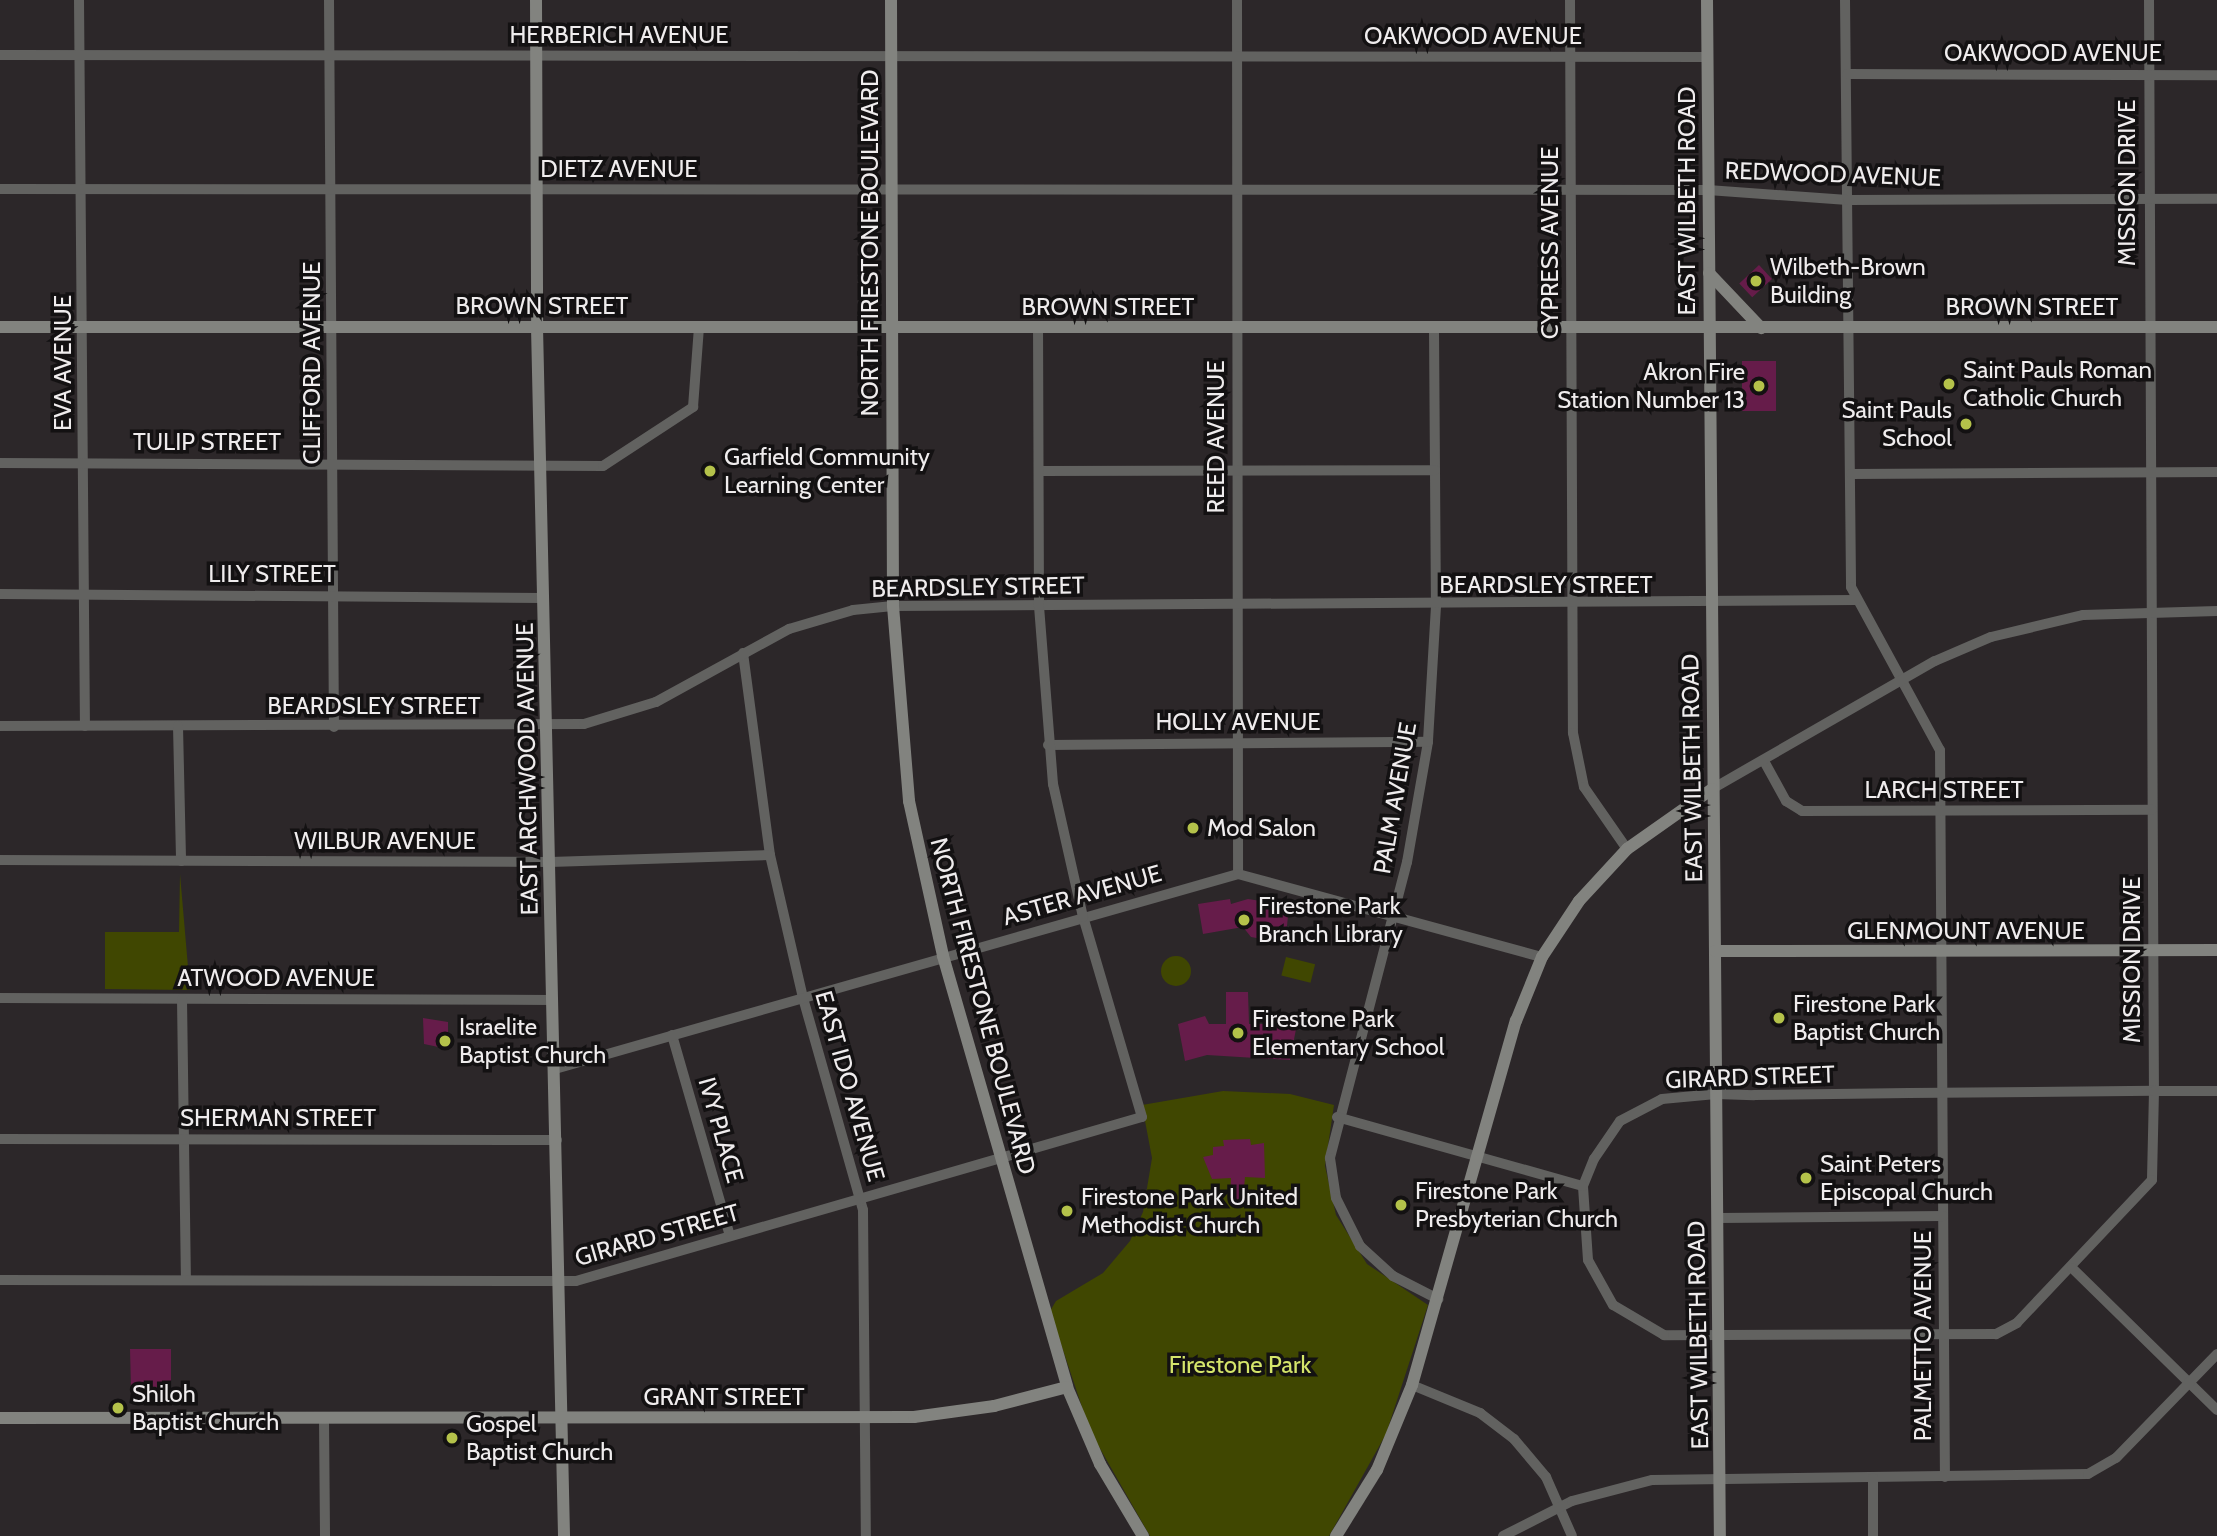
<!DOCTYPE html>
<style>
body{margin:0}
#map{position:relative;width:2217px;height:1536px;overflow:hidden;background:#2c2729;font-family:Cabin,sans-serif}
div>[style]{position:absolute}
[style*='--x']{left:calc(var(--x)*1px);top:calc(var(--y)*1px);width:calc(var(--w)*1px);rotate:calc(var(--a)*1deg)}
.green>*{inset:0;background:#404701;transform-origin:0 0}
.round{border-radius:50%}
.building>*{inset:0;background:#661c4a;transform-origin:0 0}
.street>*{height:10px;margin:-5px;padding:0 5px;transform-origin:5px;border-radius:5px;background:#626260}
.secondary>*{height:12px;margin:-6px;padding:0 6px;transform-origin:6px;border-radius:6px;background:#82837f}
.dots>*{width:19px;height:19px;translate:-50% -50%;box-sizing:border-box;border:4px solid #131112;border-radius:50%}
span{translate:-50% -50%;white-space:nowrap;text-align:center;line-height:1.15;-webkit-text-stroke:7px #131112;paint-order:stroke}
.street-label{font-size:24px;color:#efeced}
.poi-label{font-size:24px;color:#efeced}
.left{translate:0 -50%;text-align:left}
.right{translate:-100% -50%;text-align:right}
.park-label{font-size:24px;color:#d5e56b}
</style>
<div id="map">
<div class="green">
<div style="clip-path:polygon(180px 874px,190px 990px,105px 989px,105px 932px,179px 932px)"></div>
<div class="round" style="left:1161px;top:956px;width:30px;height:30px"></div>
<div style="left:1286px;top:957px;width:30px;height:19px;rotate:14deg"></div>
<div style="clip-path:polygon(1223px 1091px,1290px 1094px,1334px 1105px,1325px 1166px,1336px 1215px,1367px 1264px,1428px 1305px,1386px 1434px,1329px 1536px,1150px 1536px,1090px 1431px,1050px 1311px,1056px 1301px,1103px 1273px,1130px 1241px,1143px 1212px,1152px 1158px,1142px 1105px)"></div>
</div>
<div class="building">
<div style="left:1759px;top:265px;width:19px;height:27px;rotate:47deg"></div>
<div style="left:1742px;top:361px;width:34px;height:50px"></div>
<div style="clip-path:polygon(1230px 899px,1231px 904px,1248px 899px,1280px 904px,1279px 914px,1288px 916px,1287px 926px,1274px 941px,1251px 937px,1243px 927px,1203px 934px,1198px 904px)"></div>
<div style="clip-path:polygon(1226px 992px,1248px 992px,1249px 1024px,1266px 1024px,1270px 1016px,1297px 1024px,1290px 1060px,1207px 1055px,1185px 1061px,1178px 1024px,1205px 1016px,1209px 1024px,1226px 1024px)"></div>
<div style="clip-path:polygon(423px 1018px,448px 1022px,448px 1049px,424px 1044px)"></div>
<div style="clip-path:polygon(1250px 1139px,1251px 1145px,1264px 1143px,1265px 1178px,1245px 1177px,1243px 1199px,1230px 1200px,1231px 1178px,1212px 1179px,1203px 1157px,1213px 1155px,1213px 1147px,1224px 1146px,1223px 1140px)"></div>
<div style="clip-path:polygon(130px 1349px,171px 1349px,171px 1400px,145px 1400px,144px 1389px,131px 1390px)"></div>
</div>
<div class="street">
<div style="--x:79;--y:0;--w:726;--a:89.53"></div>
<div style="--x:329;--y:0;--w:727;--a:89.61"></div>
<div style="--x:1237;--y:0;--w:874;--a:89.93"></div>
<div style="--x:1570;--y:0;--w:733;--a:89.77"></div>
<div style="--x:1573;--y:733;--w:55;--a:78.5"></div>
<div style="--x:1584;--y:787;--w:75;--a:55.3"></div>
<div style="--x:1845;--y:0;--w:587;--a:89.41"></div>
<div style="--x:1851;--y:587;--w:186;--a:61.4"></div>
<div style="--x:1940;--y:750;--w:727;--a:89.61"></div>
<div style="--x:2149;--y:0;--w:1091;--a:89.74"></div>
<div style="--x:2154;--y:1091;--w:89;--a:91.3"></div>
<div style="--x:2152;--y:1180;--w:197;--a:133.4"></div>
<div style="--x:2017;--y:1323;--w:24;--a:152"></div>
<div style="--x:1996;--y:1334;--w:332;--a:179.8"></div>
<div style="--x:1664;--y:1335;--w:59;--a:-149.5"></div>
<div style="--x:1613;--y:1305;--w:51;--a:-119.1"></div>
<div style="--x:1588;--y:1260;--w:74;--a:-93.9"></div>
<div style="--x:1583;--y:1186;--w:29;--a:-68"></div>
<div style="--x:1594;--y:1159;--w:46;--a:-55.6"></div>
<div style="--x:1620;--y:1121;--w:47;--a:-27.6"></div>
<div style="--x:1662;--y:1099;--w:54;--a:-5.3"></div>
<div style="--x:1716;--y:1094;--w:38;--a:2"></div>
<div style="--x:1754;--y:1095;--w:155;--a:-0.7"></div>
<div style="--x:1909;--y:1093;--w:245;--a:-0.5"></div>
<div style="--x:2154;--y:1091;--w:63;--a:0"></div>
<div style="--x:0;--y:55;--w:1707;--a:0.07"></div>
<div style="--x:1847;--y:74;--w:370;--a:0.2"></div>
<div style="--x:0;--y:189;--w:1708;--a:0.03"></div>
<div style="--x:1708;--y:190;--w:140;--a:4.1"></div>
<div style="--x:1848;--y:200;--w:369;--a:-0.2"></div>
<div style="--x:1434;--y:329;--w:277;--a:89.6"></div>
<div style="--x:1436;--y:606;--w:136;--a:93.4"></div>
<div style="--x:1428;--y:742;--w:122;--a:99.9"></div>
<div style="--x:1407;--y:862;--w:306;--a:104.6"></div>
<div style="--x:1330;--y:1158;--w:40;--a:81.5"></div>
<div style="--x:1336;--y:1198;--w:54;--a:63.4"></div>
<div style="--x:1360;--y:1246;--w:45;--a:42.3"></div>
<div style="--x:1393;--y:1276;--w:51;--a:27.1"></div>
<div style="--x:0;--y:463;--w:603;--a:0.29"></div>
<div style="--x:603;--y:466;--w:108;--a:-33.2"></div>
<div style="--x:693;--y:407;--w:79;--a:-85.7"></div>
<div style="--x:1039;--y:471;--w:396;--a:-0.1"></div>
<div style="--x:1851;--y:474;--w:366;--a:-0.3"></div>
<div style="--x:0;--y:594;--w:543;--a:0.42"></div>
<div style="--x:743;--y:653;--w:204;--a:82.4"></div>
<div style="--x:770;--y:855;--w:147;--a:77"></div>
<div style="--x:803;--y:998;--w:220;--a:74.2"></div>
<div style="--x:863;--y:1210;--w:326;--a:89.5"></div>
<div style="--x:0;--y:726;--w:584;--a:-0.2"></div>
<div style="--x:584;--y:724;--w:75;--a:-17"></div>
<div style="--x:656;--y:702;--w:152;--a:-28.8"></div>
<div style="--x:789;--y:629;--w:67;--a:-16.5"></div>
<div style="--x:853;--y:610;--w:40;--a:-5.7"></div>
<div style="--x:893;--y:606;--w:963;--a:-0.36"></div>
<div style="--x:178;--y:726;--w:135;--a:88.7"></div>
<div style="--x:1048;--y:745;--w:380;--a:-0.5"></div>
<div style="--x:1764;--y:761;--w:46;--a:61.2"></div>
<div style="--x:1786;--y:801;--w:19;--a:32"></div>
<div style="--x:1802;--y:811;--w:350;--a:-0.2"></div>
<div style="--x:1712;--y:789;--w:257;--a:-29.9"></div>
<div style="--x:1935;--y:661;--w:61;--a:-23.2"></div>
<div style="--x:1991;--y:637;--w:95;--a:-13.4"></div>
<div style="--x:2083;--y:615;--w:134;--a:-1.7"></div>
<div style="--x:0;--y:860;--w:550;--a:0.21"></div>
<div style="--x:550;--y:862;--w:220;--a:-1.8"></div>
<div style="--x:0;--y:998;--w:553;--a:0.21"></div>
<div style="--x:182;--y:999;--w:280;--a:89.2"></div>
<div style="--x:672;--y:1035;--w:209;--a:73.9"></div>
<div style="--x:555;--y:1069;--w:710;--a:-15.93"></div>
<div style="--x:1238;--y:874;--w:315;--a:15.3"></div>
<div style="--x:1337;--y:1117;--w:255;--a:15.7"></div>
<div style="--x:0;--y:1139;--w:557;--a:0.1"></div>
<div style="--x:1718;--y:1218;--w:225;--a:-0.5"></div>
<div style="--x:2072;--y:1268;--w:203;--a:44.4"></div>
<div style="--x:0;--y:1280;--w:576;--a:0.1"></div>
<div style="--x:576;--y:1281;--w:589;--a:-16.16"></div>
<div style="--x:1142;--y:1117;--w:209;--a:-106.4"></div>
<div style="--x:1083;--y:917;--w:136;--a:-102.7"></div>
<div style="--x:1053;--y:784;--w:178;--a:-94.5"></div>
<div style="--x:1039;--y:607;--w:278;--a:-90.2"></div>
<div style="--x:1412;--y:1385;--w:74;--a:22.4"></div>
<div style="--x:1480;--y:1413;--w:43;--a:37.4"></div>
<div style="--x:1514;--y:1439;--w:50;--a:49.9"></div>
<div style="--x:1546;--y:1477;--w:64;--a:66.2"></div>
<div style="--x:324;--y:1419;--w:117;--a:89.5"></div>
<div style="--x:1503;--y:1536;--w:77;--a:-26.9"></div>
<div style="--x:1572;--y:1501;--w:83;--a:-14.7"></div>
<div style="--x:1652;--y:1480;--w:436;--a:-0.8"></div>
<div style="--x:2088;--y:1474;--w:32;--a:-30"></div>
<div style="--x:2116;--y:1458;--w:145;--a:-45.8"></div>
<div style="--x:1873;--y:1536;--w:58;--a:-90"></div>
</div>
<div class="secondary">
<div style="--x:536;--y:0;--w:327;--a:89.8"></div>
<div style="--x:537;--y:327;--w:1209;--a:88.72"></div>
<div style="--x:891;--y:0;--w:606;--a:89.81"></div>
<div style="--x:893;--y:606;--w:196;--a:85.3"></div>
<div style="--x:909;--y:801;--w:159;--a:77.6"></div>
<div style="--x:943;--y:956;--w:448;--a:73.9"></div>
<div style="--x:1067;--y:1387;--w:84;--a:66.8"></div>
<div style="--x:1100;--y:1464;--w:84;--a:59.2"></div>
<div style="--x:1707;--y:0;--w:1536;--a:89.52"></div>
<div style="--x:1709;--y:273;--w:76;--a:46.6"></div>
<div style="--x:0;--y:327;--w:2217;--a:0"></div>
<div style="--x:1715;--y:951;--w:502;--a:-0.11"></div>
<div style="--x:0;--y:1418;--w:914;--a:-0.06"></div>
<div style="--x:914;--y:1417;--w:81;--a:-7.8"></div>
<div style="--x:994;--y:1406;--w:75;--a:-14.6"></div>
<div style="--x:1336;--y:1536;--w:78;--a:-58.2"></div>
<div style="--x:1377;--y:1470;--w:92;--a:-67.6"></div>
<div style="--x:1412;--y:1385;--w:379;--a:-74.1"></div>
<div style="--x:1516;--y:1021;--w:69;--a:-67.9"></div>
<div style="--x:1542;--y:957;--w:67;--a:-56.5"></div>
<div style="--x:1579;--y:901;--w:71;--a:-47.3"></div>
<div style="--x:1627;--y:849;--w:104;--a:-35.2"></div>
</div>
<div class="dots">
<div style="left:1756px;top:281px;background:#b4c24a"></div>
<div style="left:1949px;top:384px;background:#b4c24a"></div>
<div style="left:1759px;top:386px;background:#b4c24a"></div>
<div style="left:1966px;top:424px;background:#b4c24a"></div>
<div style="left:710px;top:471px;background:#b4c24a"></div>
<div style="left:1193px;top:828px;background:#b4c24a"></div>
<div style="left:1244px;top:920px;background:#b4c24a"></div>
<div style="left:1779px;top:1018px;background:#b4c24a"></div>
<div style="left:1238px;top:1033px;background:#b4c24a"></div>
<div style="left:445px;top:1041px;background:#b4c24a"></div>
<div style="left:1806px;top:1178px;background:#b4c24a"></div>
<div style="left:1401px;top:1205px;background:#b4c24a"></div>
<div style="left:1067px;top:1211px;background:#b4c24a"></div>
<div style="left:118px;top:1408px;background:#b4c24a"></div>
<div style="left:452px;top:1438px;background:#b4c24a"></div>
</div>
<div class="street-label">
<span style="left:619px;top:35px">HERBERICH AVENUE</span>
<span style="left:1473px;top:36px">OAKWOOD AVENUE</span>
<span style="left:2053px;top:53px">OAKWOOD AVENUE</span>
<span style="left:619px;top:169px">DIETZ AVENUE</span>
<span style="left:1833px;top:174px;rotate:2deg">REDWOOD AVENUE</span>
<span style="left:2127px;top:183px;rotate:-90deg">MISSION DRIVE</span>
<span style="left:1687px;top:201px;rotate:-90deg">EAST WILBETH ROAD</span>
<span style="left:870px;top:243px;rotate:-90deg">NORTH FIRESTONE BOULEVARD</span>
<span style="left:1550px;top:243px;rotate:-90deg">CYPRESS AVENUE</span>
<span style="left:542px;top:306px">BROWN STREET</span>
<span style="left:1108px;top:307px">BROWN STREET</span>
<span style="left:2032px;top:307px">BROWN STREET</span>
<span style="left:63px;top:363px;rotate:-90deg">EVA AVENUE</span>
<span style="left:312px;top:363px;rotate:-90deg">CLIFFORD AVENUE</span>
<span style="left:1216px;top:437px;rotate:-90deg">REED AVENUE</span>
<span style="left:207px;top:442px">TULIP STREET</span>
<span style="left:272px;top:574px">LILY STREET</span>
<span style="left:1546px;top:585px">BEARDSLEY STREET</span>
<span style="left:978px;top:587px;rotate:-1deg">BEARDSLEY STREET</span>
<span style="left:374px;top:706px">BEARDSLEY STREET</span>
<span style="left:1238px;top:722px">HOLLY AVENUE</span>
<span style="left:1692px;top:768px;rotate:-91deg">EAST WILBETH ROAD</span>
<span style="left:527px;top:769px;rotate:-91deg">EAST ARCHWOOD AVENUE</span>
<span style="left:1944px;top:790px">LARCH STREET</span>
<span style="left:1395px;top:798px;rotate:-80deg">PALM AVENUE</span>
<span style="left:385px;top:841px">WILBUR AVENUE</span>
<span style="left:1082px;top:895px;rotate:-16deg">ASTER AVENUE</span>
<span style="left:1966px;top:931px">GLENMOUNT AVENUE</span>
<span style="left:2132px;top:960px;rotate:-90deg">MISSION DRIVE</span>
<span style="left:276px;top:978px">ATWOOD AVENUE</span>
<span style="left:983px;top:1006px;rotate:75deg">NORTH FIRESTONE BOULEVARD</span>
<span style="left:1750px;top:1077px;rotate:-2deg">GIRARD STREET</span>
<span style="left:850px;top:1086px;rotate:74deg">EAST IDO AVENUE</span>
<span style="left:278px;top:1118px">SHERMAN STREET</span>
<span style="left:721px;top:1130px;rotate:74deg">IVY PLACE</span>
<span style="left:657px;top:1235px;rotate:-16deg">GIRARD STREET</span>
<span style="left:1698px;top:1335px;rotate:-91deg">EAST WILBETH ROAD</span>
<span style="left:1923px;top:1336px;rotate:-90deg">PALMETTO AVENUE</span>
<span style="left:724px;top:1397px">GRANT STREET</span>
</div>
<div class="poi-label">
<span class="left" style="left:1770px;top:281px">Wilbeth-Brown<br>Building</span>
<span class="left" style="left:1963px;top:384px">Saint Pauls Roman<br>Catholic Church</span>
<span class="right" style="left:1745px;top:386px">Akron Fire<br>Station Number 13</span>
<span class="right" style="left:1952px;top:424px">Saint Pauls<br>School</span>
<span class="left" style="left:724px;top:471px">Garfield Community<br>Learning Center</span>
<span class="left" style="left:1207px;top:828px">Mod Salon</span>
<span class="left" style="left:1258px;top:920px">Firestone Park<br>Branch Library</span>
<span class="left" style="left:1793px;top:1018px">Firestone Park<br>Baptist Church</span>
<span class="left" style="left:1252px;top:1033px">Firestone Park<br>Elementary School</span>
<span class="left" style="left:459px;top:1041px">Israelite<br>Baptist Church</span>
<span class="left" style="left:1820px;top:1178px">Saint Peters<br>Episcopal Church</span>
<span class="left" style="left:1415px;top:1205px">Firestone Park<br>Presbyterian Church</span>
<span class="left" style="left:1081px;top:1211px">Firestone Park United<br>Methodist Church</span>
<span class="left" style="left:132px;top:1408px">Shiloh<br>Baptist Church</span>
<span class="left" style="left:466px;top:1438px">Gospel<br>Baptist Church</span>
</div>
<div class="park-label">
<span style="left:1240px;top:1365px">Firestone Park</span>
</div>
</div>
